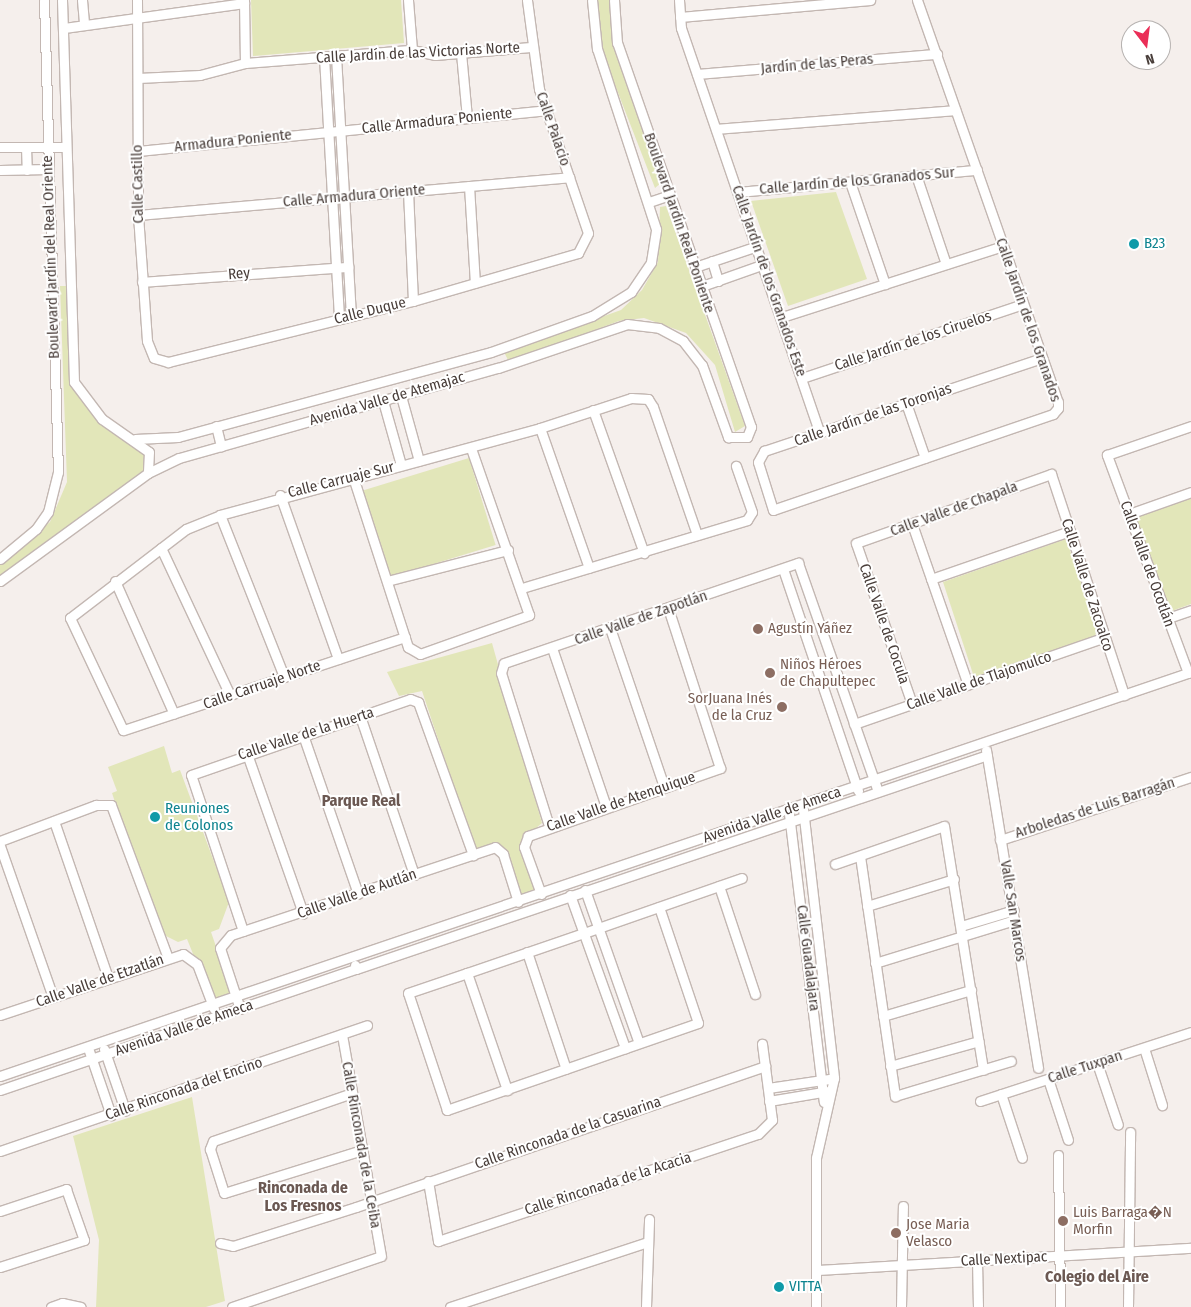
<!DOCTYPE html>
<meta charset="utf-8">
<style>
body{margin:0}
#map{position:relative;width:1191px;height:1307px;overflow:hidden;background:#f5efec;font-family:"Fira Sans Condensed",sans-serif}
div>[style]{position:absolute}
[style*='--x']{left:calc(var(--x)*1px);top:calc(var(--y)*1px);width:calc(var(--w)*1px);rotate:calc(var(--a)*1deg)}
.green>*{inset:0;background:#e2e6b9;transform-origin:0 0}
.roads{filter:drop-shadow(1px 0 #c3b7b2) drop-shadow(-1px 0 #c3b7b2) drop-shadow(0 1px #c3b7b2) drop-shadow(0 -1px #c3b7b2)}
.street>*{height:9px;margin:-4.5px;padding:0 4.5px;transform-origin:4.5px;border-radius:4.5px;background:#fff}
.dots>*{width:14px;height:14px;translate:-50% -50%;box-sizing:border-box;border:2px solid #fff;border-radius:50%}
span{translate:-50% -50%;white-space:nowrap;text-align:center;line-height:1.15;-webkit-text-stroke:4px #fff;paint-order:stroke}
.street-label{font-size:15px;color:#493e3a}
.culture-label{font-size:15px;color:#0d838f}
.left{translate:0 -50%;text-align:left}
.education-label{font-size:15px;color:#785e54}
.right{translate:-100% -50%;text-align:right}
.neighbourhood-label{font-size:16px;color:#6b5852;font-weight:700}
.north{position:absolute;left:1121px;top:20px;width:50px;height:50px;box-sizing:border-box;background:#fff;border:1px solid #b6b2b0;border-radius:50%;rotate:165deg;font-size:14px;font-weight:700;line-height:20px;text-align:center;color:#493e3a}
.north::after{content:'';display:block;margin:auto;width:18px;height:22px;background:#ea2e57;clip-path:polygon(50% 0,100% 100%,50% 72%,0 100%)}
</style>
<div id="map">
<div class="green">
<div style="clip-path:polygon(251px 0,401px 0,404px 43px,253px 56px)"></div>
<div style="clip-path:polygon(597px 0,609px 0,613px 46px,661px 183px,655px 188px,601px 49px)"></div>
<div style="clip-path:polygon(836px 192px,867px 279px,788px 306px,751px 201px)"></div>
<div style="clip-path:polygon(666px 206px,745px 426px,735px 432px,715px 365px,686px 333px,644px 318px,619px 321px,509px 362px,504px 352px,621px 310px,642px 290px,658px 262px,660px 207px)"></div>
<div style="clip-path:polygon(60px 286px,67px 286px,69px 359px,81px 399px,142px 446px,151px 462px,147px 473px,0 577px,0 563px,50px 522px,67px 482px)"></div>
<div style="left:469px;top:458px;width:91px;height:111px;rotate:73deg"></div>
<div style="clip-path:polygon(1191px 497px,1191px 604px,1169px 612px,1134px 516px)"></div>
<div style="clip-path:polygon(1066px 539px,1097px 628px,1095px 636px,974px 677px,943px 582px)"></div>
<div style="clip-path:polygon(492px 643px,542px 823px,521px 841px,536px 891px,520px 898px,505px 853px,475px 850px,422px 691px,399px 696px,387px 672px)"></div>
<div style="clip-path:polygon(164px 746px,172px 773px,180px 770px,229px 902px,219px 929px,211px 932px,232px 993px,212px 1001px,187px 939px,178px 942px,158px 932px,112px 793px,117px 791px,108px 767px)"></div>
<div style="clip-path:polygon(192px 1097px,225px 1301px,206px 1307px,96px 1307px,99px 1240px,73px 1136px)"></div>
</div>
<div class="roads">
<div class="street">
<div style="--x:62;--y:0;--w:382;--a:88.2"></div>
<div style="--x:74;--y:382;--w:46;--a:52.9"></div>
<div style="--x:102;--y:419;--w:57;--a:35.1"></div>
<div style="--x:149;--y:452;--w:21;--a:93"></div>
<div style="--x:82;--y:0;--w:23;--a:85"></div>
<div style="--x:137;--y:0;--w:215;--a:89.7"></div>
<div style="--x:138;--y:215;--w:126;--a:85.9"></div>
<div style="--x:147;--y:341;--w:18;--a:68"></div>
<div style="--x:154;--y:358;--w:15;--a:16"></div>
<div style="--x:168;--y:362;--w:252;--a:-14"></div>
<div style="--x:413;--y:301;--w:172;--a:-16.2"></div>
<div style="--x:578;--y:253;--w:22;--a:-63"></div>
<div style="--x:588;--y:233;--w:152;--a:-108.8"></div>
<div style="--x:539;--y:89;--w:90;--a:-97.7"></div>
<div style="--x:244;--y:0;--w:63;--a:89.1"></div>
<div style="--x:408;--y:0;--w:50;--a:85.4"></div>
<div style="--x:679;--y:0;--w:28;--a:86"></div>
<div style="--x:681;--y:28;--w:428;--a:71.1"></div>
<div style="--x:917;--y:0;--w:426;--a:70.7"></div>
<div style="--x:1058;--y:402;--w:6;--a:90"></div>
<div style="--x:1058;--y:408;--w:8;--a:130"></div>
<div style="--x:1053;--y:414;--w:296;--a:161.1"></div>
<div style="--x:773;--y:510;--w:50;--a:-107.4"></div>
<div style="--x:758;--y:462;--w:13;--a:-61"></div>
<div style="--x:764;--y:451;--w:293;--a:-18.5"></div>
<div style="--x:680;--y:17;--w:191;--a:-5.1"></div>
<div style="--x:64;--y:28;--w:182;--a:-7.9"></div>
<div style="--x:461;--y:53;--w:65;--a:84.7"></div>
<div style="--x:336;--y:56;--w:260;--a:86.7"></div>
<div style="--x:324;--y:57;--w:262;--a:86.7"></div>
<div style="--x:697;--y:74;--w:241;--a:-4.8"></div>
<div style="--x:138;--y:78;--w:62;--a:-2.8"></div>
<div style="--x:200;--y:75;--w:47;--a:-14.9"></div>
<div style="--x:245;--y:63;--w:168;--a:-4.5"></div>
<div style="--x:412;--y:50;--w:24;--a:12"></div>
<div style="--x:435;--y:55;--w:96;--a:-4.8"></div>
<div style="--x:716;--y:129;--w:240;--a:-4.5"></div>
<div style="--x:0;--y:147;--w:65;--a:0"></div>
<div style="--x:26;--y:147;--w:23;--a:88"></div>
<div style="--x:138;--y:151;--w:410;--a:-5.7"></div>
<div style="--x:0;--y:170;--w:48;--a:-1.2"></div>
<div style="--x:916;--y:175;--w:94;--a:71.4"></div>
<div style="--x:850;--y:182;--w:108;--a:71.1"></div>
<div style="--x:469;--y:186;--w:97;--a:86.5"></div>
<div style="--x:408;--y:191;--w:110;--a:87.4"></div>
<div style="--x:738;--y:192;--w:240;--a:-5.3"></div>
<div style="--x:649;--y:202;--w:21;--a:-19"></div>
<div style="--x:138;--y:215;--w:433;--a:-5"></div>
<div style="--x:712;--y:261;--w:21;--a:73"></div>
<div style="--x:695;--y:267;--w:65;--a:-18.7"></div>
<div style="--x:142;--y:282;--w:207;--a:-4.2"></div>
<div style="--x:702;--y:286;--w:66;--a:-19.5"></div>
<div style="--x:782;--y:317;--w:232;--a:-17.8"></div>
<div style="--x:802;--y:378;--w:233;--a:-18.5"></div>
<div style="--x:401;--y:396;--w:67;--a:74.5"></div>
<div style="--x:383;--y:401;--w:66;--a:74.3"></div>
<div style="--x:906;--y:403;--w:58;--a:70.9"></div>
<div style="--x:593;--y:410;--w:152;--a:70.4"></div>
<div style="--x:216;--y:426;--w:21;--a:76"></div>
<div style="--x:540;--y:428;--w:148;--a:70.7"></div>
<div style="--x:135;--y:439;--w:43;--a:-2.7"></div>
<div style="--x:178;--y:437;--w:324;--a:-15.2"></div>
<div style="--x:491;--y:352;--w:107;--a:-19.6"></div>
<div style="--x:592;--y:316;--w:46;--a:-31.6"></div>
<div style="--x:631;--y:292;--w:36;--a:-56"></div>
<div style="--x:651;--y:262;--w:33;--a:-81"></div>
<div style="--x:656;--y:229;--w:189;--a:-108.1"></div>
<div style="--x:597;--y:49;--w:49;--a:-95.8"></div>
<div style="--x:353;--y:477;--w:179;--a:72.1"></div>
<div style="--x:408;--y:647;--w:14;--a:30"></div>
<div style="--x:420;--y:654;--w:116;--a:-19.7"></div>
<div style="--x:529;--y:615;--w:177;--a:-109.2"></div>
<div style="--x:280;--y:495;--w:174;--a:70.5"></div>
<div style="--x:1129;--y:514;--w:66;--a:-19.5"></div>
<div style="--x:220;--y:515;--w:174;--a:68.4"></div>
<div style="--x:912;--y:524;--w:170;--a:70.8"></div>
<div style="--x:161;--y:548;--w:162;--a:64.9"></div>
<div style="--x:0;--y:559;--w:47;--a:-39.8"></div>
<div style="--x:36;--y:529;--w:21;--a:-55"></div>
<div style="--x:48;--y:512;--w:41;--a:-76"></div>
<div style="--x:58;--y:472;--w:472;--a:-91.7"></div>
<div style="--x:783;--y:569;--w:234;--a:71.3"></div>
<div style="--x:931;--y:579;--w:147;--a:-19.1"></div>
<div style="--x:0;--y:581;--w:183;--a:-36.1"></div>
<div style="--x:148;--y:473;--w:34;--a:-26"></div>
<div style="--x:179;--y:458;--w:331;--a:-15.8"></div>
<div style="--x:498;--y:368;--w:136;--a:-18.8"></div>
<div style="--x:627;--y:324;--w:32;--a:7"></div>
<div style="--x:659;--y:328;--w:27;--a:28"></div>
<div style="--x:683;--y:341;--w:31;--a:52"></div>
<div style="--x:702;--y:365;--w:77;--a:70.1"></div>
<div style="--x:728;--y:437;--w:19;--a:0"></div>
<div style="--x:747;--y:437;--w:11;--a:-68"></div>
<div style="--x:751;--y:427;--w:407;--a:-109.2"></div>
<div style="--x:617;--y:43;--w:43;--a:-94"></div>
<div style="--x:115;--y:581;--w:145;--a:66.1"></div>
<div style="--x:387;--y:581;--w:125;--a:-14.4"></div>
<div style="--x:522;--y:588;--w:235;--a:-16.8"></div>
<div style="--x:747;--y:520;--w:9;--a:-58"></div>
<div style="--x:752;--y:512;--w:49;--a:-109.2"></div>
<div style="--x:1168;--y:618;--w:24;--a:-19"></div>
<div style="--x:610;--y:628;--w:168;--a:71.2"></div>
<div style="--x:405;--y:637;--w:297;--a:161.7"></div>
<div style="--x:123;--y:730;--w:124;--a:-115.3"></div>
<div style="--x:70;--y:618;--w:146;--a:-37.5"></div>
<div style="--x:186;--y:529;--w:37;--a:-22"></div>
<div style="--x:220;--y:515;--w:332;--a:-15.2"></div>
<div style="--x:540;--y:428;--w:96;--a:-18.2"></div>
<div style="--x:631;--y:398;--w:17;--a:3"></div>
<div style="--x:648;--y:399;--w:9;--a:58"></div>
<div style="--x:653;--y:407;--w:135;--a:71"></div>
<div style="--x:552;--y:648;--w:168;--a:71.2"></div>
<div style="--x:1188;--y:673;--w:233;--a:-110.4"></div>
<div style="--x:1107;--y:455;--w:89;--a:-19"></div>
<div style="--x:912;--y:704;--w:170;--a:-109.2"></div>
<div style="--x:856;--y:543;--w:207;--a:-19.5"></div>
<div style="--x:1051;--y:474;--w:233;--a:71.7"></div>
<div style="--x:360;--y:716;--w:168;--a:71.2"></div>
<div style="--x:854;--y:724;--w:263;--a:-19.1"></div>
<div style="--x:303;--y:735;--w:168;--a:70.9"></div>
<div style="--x:986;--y:750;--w:322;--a:80.7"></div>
<div style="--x:247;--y:754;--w:169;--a:70.6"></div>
<div style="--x:803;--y:809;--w:271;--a:83.4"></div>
<div style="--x:834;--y:1078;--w:82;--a:102.7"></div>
<div style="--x:816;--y:1158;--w:149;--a:90"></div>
<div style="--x:789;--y:814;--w:290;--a:83.1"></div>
<div style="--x:54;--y:821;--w:166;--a:71"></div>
<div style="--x:549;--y:826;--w:160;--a:-107.4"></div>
<div style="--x:501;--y:673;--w:10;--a:-73"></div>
<div style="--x:504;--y:663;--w:311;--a:-18.8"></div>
<div style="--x:798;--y:563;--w:242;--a:70.7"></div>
<div style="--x:1000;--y:840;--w:201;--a:-18.3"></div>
<div style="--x:0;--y:841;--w:103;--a:-20.6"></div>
<div style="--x:96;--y:805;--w:15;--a:0"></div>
<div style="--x:111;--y:805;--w:163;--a:69.6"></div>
<div style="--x:0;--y:846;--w:160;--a:70.7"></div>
<div style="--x:860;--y:856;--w:243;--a:81.7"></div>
<div style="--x:895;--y:1096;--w:121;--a:-16.8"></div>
<div style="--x:835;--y:864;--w:115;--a:-19.2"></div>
<div style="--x:944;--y:826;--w:247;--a:80.9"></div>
<div style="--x:719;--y:886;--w:114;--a:71.6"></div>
<div style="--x:585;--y:890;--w:162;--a:70.6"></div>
<div style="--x:541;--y:894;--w:50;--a:-109.9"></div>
<div style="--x:524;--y:847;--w:12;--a:-70"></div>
<div style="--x:528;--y:836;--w:204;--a:-19.5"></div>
<div style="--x:720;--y:768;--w:168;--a:-108"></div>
<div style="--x:570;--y:895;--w:163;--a:70.2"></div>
<div style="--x:867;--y:906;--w:91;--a:-17.2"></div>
<div style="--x:659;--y:907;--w:122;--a:71.4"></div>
<div style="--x:698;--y:1023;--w:266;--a:160.9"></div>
<div style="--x:447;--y:1110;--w:123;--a:-108.4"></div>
<div style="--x:408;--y:993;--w:62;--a:-18.7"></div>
<div style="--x:467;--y:973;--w:124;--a:-18.9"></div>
<div style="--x:584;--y:933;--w:167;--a:-19.2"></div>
<div style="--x:961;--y:926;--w:55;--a:-16.8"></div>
<div style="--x:243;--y:931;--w:164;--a:-108.4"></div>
<div style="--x:191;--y:775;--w:232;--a:-19.1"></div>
<div style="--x:410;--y:699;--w:9;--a:21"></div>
<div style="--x:418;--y:702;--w:163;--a:70.2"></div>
<div style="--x:527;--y:952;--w:123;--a:71.6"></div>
<div style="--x:875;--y:963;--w:146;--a:-17.1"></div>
<div style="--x:356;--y:969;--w:666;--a:-18.73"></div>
<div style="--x:467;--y:973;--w:124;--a:71.1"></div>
<div style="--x:240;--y:1009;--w:64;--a:-108.2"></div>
<div style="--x:220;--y:948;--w:17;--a:-50"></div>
<div style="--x:231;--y:935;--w:278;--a:-18.4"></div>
<div style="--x:495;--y:847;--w:11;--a:41"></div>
<div style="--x:503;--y:854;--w:50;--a:72.6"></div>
<div style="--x:0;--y:1015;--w:193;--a:-18.4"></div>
<div style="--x:183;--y:954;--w:17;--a:36"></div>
<div style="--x:197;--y:964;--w:48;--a:69.3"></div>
<div style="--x:883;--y:1016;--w:92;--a:-16.5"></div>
<div style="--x:88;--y:1048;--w:71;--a:71.1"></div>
<div style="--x:1144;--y:1048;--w:60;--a:72.5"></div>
<div style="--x:104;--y:1049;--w:65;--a:71"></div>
<div style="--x:1097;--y:1063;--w:65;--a:71.3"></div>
<div style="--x:890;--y:1066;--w:92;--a:-15.7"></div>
<div style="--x:0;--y:1076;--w:1258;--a:-18.74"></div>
<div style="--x:1048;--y:1079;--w:64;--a:71.8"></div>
<div style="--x:768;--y:1088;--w:62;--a:-8.4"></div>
<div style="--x:0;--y:1090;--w:376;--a:-18.8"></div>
<div style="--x:356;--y:969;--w:4;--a:-104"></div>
<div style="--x:352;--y:1093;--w:147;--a:160.9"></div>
<div style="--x:213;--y:1141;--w:9;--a:111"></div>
<div style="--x:210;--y:1149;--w:46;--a:72.3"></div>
<div style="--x:224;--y:1193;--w:145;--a:-17.3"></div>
<div style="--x:1001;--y:1094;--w:67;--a:71.8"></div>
<div style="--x:769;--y:1101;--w:61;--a:-9.5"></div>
<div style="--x:980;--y:1101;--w:222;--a:-18.1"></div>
<div style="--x:0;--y:1151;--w:388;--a:-18.9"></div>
<div style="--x:1058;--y:1155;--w:152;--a:89.2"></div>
<div style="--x:428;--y:1181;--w:61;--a:80.5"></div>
<div style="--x:438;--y:1241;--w:337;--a:-18.5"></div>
<div style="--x:758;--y:1134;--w:20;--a:-45"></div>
<div style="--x:772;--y:1120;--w:77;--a:-97.5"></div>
<div style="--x:0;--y:1211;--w:70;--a:-18.4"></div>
<div style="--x:66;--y:1189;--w:54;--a:70.6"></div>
<div style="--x:84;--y:1240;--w:88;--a:162.2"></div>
<div style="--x:220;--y:1243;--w:13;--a:13"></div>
<div style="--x:233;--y:1246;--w:129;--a:-17.6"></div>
<div style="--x:356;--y:1207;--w:433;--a:-19"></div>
<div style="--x:977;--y:1260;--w:47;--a:88.8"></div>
<div style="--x:818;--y:1270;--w:374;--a:-3.4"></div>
<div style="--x:51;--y:1307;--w:12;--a:-20"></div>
<div style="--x:62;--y:1303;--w:19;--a:12"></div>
<div style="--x:232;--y:1307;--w:157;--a:-18.9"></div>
<div style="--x:381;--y:1256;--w:225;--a:-100"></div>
<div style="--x:450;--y:1307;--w:208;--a:-18.2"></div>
<div style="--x:646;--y:1307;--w:88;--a:-88"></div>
<div style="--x:901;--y:1307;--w:101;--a:-88.9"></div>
<div style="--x:1128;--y:1307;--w:175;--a:-89.3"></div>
</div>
</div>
<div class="dots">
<div style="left:1134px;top:244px;background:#0f9aa8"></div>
<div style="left:758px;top:629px;background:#8d6e63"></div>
<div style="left:770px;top:673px;background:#8d6e63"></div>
<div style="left:782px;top:707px;background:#8d6e63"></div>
<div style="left:155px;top:817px;background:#0f9aa8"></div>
<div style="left:1063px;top:1221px;background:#8d6e63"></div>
<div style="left:896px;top:1233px;background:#8d6e63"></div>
<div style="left:779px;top:1287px;background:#0f9aa8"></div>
</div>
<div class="street-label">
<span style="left:418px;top:53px;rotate:-3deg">Calle Jardín de las Victorias Norte</span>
<span style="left:817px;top:64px;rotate:-5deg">Jardín de las Peras</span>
<span style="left:437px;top:121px;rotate:-6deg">Calle Armadura Poniente</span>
<span style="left:553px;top:129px;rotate:71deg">Calle Palacio</span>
<span style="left:233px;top:141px;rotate:-6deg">Armadura Poniente</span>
<span style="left:857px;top:181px;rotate:-5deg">Calle Jardín de los Granados Sur</span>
<span style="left:138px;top:184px;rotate:-91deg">Calle Castillo</span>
<span style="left:354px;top:196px;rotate:-5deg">Calle Armadura Oriente</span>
<span style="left:679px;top:223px;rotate:71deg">Boulevard Jardín Real Poniente</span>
<span style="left:51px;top:257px;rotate:-92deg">Boulevard Jardín del Real Oriente</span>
<span style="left:239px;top:274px;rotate:-5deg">Rey</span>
<span style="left:769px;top:281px;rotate:71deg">Calle Jardín de los Granados Este</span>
<span style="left:370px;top:311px;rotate:-14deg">Calle Duque</span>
<span style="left:1028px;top:320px;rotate:71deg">Calle Jardín de los Granados</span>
<span style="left:913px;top:341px;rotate:-18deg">Calle Jardín de los Ciruelos</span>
<span style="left:387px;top:399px;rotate:-16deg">Avenida Valle de Atemajac</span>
<span style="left:873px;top:415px;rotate:-19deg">Calle Jardín de las Toronjas</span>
<span style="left:341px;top:480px;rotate:-14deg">Calle Carruaje Sur</span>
<span style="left:954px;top:509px;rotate:-20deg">Calle Valle de Chapala</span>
<span style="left:1147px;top:564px;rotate:70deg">Calle Valle de Ocotlán</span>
<span style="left:1087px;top:585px;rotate:72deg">Calle Valle de Zacoalco</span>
<span style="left:641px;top:618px;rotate:-19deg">Calle Valle de Zapotlán</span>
<span style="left:884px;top:624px;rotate:71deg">Calle Valle de Cocula</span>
<span style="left:979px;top:681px;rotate:-19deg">Calle Valle de Tlajomulco</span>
<span style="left:262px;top:685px;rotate:-19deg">Calle Carruaje Norte</span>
<span style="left:306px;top:734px;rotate:-18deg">Calle Valle de la Huerta</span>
<span style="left:621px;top:802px;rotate:-19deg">Calle Valle de Atenquique</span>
<span style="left:1095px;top:808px;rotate:-18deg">Arboledas de Luis Barragán</span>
<span style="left:772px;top:815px;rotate:-19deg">Avenida Valle de Ameca</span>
<span style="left:357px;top:894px;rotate:-19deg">Calle Valle de Autlán</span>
<span style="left:1013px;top:911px;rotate:81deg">Valle San Marcos</span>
<span style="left:808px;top:958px;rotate:83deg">Calle Guadalajara</span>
<span style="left:100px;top:981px;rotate:-19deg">Calle Valle de Etzatlán</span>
<span style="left:184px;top:1028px;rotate:-19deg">Avenida Valle de Ameca</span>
<span style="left:1085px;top:1067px;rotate:-18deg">Calle Tuxpan</span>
<span style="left:184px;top:1089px;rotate:-19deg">Calle Rinconada del Encino</span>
<span style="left:568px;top:1133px;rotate:-19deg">Calle Rinconada de la Casuarina</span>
<span style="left:361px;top:1145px;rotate:80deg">Calle Rinconada de la Ceiba</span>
<span style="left:608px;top:1184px;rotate:-18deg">Calle Rinconada de la Acacia</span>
<span style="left:1004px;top:1259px;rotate:-3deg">Calle Nextipac</span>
</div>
<div class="culture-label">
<span class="left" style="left:1144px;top:244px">B23</span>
<span class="left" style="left:165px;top:817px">Reuniones<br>de Colonos</span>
<span class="left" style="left:789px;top:1287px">VITTA</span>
</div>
<div class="education-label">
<span class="left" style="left:768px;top:629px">Agustín Yáñez</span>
<span class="left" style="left:780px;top:673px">Niños Héroes<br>de Chapultepec</span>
<span class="right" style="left:772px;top:707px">SorJuana Inés<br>de la Cruz</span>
<span class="left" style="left:1073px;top:1221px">Luis Barraga�N<br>Morfin</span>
<span class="left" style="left:906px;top:1233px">Jose Maria<br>Velasco</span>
</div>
<div class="neighbourhood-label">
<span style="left:361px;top:801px">Parque Real</span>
<span style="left:303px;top:1197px">Rinconada de<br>Los Fresnos</span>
<span style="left:1097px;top:1277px">Colegio del Aire</span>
</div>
<div class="north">N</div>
</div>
